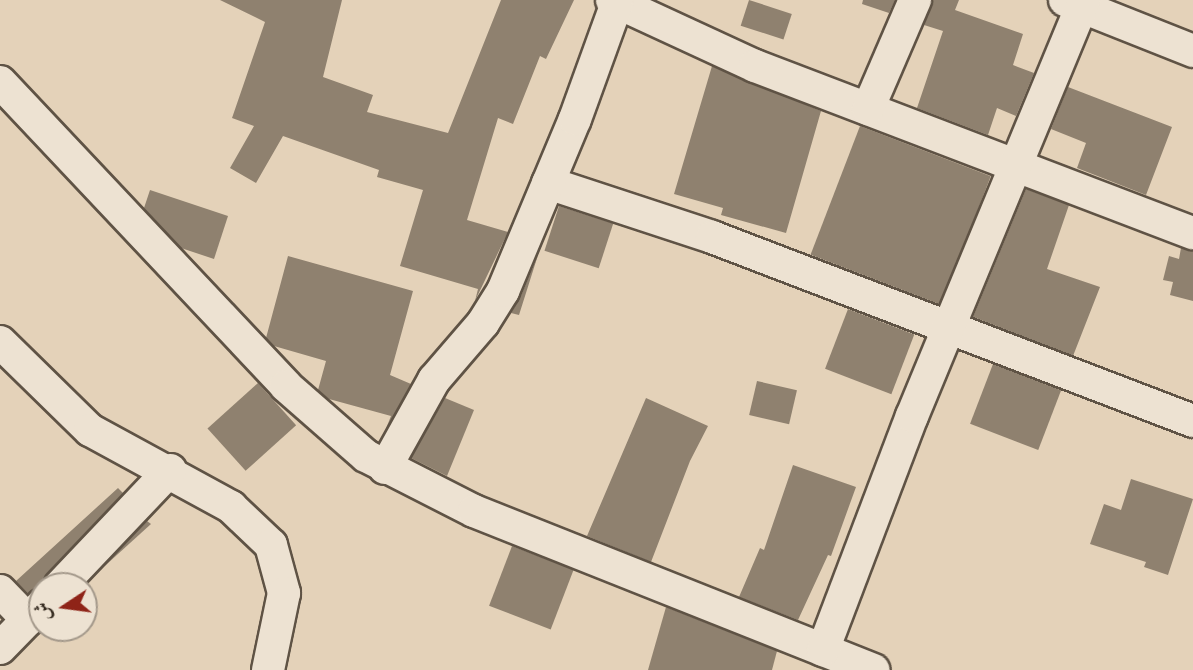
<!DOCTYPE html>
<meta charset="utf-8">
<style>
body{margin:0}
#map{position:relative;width:1193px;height:670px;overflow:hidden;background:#e4d2b9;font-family:"Sorts Mill Goudy",Amiri,serif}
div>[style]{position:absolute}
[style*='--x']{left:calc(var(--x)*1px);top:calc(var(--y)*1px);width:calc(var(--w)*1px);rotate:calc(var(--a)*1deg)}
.building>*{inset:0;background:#8f816f;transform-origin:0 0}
.roads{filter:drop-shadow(2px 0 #5f5345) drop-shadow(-2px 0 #5f5345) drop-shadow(0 2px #5f5345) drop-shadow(0 -2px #5f5345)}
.street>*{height:32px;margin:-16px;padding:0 16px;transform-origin:16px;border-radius:16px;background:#ede2d2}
span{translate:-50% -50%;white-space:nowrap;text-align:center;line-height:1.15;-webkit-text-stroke:5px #ede2d2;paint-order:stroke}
.north{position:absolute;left:28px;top:572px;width:70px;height:70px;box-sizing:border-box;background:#ede2d2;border:2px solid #a3988a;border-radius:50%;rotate:257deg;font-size:19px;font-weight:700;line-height:28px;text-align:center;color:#33291e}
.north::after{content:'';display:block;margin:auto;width:24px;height:32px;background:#8f2418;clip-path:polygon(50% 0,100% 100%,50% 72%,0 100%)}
</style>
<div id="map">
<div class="building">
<div style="clip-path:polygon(220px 0,342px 0,323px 77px,373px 95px,367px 112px,448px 133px,501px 0,574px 0,546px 59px,540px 56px,513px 124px,498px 118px,467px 220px,508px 232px,475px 301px,478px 289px,400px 266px,423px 190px,377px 177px,379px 170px,283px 136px,256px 183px,230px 168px,254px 126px,232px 118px,265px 22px)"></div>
<div style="left:749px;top:0;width:45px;height:27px;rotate:18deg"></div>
<div style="clip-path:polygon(863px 0,895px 0,889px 13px,862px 4px)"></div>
<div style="clip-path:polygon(933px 0,959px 0,955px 10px,1023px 34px,1013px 65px,1034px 73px,1016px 116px,997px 108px,988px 135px,917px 108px,943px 31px,924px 25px)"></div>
<div style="clip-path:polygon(712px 66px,821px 111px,786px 233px,721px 215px,723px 208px,674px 194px)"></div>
<div style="clip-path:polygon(1068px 87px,1172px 127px,1146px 195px,1077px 168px,1086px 143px,1051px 129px)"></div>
<div style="left:860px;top:126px;width:140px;height:138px;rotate:21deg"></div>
<div style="clip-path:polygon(1026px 189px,1069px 205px,1047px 269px,1100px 287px,1073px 356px,973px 317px)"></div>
<div style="clip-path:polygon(150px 190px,228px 216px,214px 259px,181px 248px,144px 208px)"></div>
<div style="left:559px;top:206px;width:57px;height:47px;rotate:18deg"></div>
<div style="clip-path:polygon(1181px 248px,1193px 251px,1193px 301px,1170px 295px,1173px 282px,1163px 280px,1169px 256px,1179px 259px)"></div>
<div style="clip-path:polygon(538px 255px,519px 315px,511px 313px,520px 298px)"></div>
<div style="clip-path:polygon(288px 256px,413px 291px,390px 375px,411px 384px,385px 431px,391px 416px,329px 399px,318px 390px,326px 361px,274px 346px,266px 338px)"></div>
<div style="left:848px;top:309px;width:71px;height:64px;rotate:21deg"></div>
<div style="left:993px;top:364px;width:73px;height:64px;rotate:21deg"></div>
<div style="left:757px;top:381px;width:41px;height:35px;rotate:13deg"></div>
<div style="left:258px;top:383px;width:57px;height:68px;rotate:48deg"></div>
<div style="clip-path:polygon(445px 398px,474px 410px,447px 476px,411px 458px)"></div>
<div style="clip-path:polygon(646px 398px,708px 426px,690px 461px,651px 562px,587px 536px)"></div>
<div style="clip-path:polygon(793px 465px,856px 487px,831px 556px,828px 555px,798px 620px,739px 597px,760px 548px,764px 550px)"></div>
<div style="clip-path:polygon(1131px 479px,1193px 499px,1168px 575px,1144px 567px,1146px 562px,1090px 544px,1104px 504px,1121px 510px)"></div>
<div style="clip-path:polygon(118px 488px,123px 493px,47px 573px,42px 587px,28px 593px,16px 581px)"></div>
<div style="clip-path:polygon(147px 521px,151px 524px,97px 573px)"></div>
<div style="left:512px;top:546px;width:66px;height:64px;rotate:21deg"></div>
<div style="clip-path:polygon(666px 607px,777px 651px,772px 670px,648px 670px)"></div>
</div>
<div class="roads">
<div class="street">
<div style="--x:612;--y:0;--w:157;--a:24.8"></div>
<div style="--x:755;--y:66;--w:469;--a:20.9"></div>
<div style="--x:1065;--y:0;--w:138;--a:21.7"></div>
<div style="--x:0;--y:82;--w:417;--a:46.7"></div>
<div style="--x:286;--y:386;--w:106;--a:41.2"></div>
<div style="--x:366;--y:456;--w:121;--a:27"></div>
<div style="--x:474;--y:511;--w:430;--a:21.7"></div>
<div style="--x:868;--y:109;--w:119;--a:-66.7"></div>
<div style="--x:548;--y:183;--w:173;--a:18.2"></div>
<div style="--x:712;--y:237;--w:515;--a:20.93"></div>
<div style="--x:0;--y:342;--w:126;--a:44.4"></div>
<div style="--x:90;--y:430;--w:161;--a:28.6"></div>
<div style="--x:231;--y:507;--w:55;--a:43.5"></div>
<div style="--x:271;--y:545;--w:50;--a:74.8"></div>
<div style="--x:284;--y:593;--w:79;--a:101.7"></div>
<div style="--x:385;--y:468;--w:101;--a:-60.9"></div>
<div style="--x:434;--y:380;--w:75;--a:-49.3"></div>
<div style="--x:483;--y:323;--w:38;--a:-58"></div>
<div style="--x:503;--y:291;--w:186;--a:-67.3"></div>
<div style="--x:575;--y:119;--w:123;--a:-70.1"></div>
<div style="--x:60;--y:586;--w:160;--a:-46.5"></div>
<div style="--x:0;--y:591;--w:40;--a:46"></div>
<div style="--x:0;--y:648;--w:60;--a:-45.7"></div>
<div style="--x:823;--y:650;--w:250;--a:-69.2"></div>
<div style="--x:912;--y:416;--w:450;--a:-67.5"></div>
</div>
</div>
<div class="north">ش</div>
</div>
